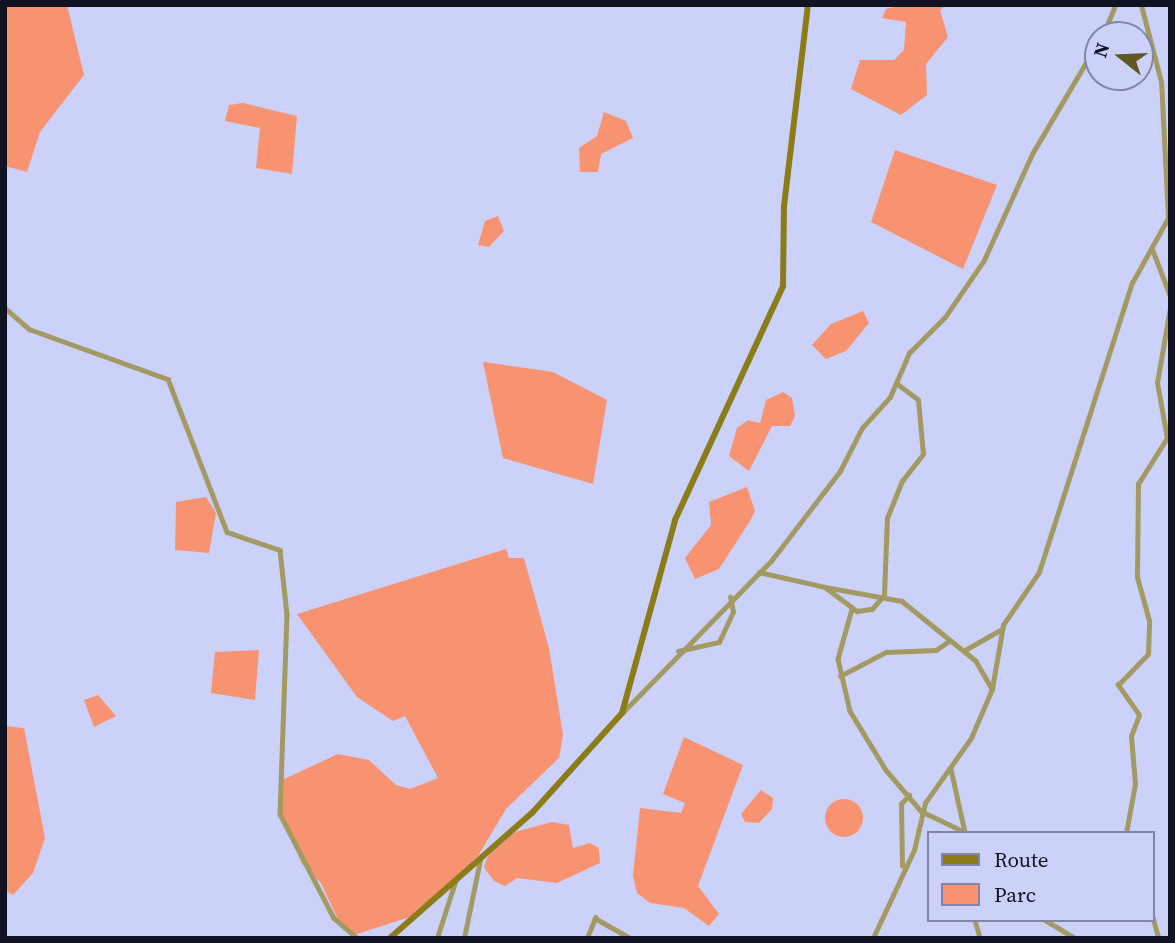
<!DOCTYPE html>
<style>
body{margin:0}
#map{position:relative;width:1175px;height:943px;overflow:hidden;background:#ccd1fa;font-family:"Source Serif 4",serif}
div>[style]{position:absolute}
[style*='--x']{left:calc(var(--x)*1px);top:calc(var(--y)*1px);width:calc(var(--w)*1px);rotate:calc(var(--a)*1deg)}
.green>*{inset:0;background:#f89371}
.round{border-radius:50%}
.street>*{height:4.5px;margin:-2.25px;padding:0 2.25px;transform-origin:2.25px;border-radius:2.25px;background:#a39a63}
.secondary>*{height:6px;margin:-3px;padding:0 3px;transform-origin:3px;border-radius:3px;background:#8c7c18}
span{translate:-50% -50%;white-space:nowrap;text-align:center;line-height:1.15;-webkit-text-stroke:6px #ccd1fa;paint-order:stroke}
.frame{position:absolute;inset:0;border:7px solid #121322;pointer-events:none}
.legend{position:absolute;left:927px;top:831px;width:228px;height:91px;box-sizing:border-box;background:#ccd1fa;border:2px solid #8285a4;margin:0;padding:9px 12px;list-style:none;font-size:21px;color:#121322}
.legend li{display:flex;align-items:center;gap:14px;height:35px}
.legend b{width:35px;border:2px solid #8285a4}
.north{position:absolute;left:1084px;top:21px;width:70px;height:70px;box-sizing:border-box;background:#ccd1fa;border:2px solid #8285a4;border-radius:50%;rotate:288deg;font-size:19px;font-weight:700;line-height:28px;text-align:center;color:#121322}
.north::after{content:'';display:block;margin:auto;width:24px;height:32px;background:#605723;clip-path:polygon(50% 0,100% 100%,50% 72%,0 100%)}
</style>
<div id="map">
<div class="green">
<div style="clip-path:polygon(5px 5px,67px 5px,84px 75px,40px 132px,27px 172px,5px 166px)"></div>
<div style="clip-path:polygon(904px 5px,946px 5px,940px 10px,948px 37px,926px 64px,927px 95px,901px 115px,851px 89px,860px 60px,894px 60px,904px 50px,906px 22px,882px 18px,886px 9px)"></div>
<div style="clip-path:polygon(243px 103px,297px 116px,292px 174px,256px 168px,260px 128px,225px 121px,229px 105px)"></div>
<div style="clip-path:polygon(604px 112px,626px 121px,633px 138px,601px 154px,598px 172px,580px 172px,579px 148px,597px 136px)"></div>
<div style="clip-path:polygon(895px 150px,997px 185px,963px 269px,871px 222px)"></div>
<div style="clip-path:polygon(498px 216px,504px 231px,489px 247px,478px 245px,485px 221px)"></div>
<div style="clip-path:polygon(863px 311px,869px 323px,846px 351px,826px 359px,812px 345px,831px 324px)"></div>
<div style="clip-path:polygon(483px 362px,553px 372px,607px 400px,593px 484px,503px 458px)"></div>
<div style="clip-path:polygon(783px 392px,792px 398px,795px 416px,790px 426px,772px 426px,749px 471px,729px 456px,737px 428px,748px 420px,760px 423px,766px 400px)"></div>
<div style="clip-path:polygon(747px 487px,755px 511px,750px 521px,719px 569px,695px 579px,685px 558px,711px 525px,709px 502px)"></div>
<div style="clip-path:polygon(206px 497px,216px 513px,209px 553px,175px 550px,176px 502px)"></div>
<div style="clip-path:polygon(506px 549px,509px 558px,524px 558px,549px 648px,563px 735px,559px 758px,506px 809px,478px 856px,413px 916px,354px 935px,343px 930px,321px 883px,302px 864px,281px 814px,282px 780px,338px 754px,369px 760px,396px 785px,410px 789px,438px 778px,405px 716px,393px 721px,357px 697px,297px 614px)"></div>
<div style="clip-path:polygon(259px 650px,255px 700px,211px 693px,215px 652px)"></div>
<div style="clip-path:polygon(98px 695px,116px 716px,94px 727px,84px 700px)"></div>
<div style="clip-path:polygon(5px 726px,24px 728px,45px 838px,33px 873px,13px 895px,5px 890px)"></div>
<div style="clip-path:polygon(684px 737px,743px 765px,698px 886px,719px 914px,709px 926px,684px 908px,650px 903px,637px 893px,633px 876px,640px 808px,681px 813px,685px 803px,663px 794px)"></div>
<div style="clip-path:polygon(761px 790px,773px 798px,772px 809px,759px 823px,745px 822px,741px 814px)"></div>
<div class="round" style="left:825px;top:799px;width:38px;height:38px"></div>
<div style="clip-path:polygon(552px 822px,569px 825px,573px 848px,590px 843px,599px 848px,600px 863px,557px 883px,517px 878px,505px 886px,494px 881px,484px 867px,488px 856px,515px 832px)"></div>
</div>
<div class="street">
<div style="--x:1103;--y:35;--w:32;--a:-68"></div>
<div style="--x:1152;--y:248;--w:50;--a:69"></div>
<div style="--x:5;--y:308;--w:32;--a:41"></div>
<div style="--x:29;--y:329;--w:148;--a:19.8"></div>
<div style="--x:168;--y:379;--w:164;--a:68.9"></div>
<div style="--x:227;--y:532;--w:56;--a:18.8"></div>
<div style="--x:280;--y:550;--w:64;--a:83.8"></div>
<div style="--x:287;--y:614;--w:200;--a:92"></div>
<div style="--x:280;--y:814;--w:117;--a:62.6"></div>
<div style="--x:334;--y:918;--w:30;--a:41"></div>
<div style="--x:759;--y:572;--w:68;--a:12.8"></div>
<div style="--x:825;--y:587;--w:40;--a:37"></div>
<div style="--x:857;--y:611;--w:15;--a:-8"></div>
<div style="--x:872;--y:609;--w:18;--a:-49"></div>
<div style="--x:884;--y:595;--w:77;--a:-87.8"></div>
<div style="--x:887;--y:518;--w:40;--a:-68"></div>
<div style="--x:902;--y:481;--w:34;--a:-52"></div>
<div style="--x:923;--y:454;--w:54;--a:-95.3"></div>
<div style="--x:918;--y:400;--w:26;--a:-143"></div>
<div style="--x:825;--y:587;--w:78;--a:10.3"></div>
<div style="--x:902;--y:601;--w:95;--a:39"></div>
<div style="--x:976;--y:661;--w:32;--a:60"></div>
<div style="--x:852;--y:609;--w:52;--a:105.6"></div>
<div style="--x:838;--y:659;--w:53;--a:77"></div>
<div style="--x:850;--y:711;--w:69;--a:58.6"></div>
<div style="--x:886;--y:770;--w:54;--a:49.5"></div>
<div style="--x:921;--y:811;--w:51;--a:25.6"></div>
<div style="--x:965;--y:650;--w:43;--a:-29.6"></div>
<div style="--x:678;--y:651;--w:42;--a:-12.4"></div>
<div style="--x:719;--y:642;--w:33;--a:-65"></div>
<div style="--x:733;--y:612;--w:15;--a:-101"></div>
<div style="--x:840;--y:676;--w:52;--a:-27.6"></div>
<div style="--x:886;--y:652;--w:50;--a:-2.3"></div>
<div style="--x:936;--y:650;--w:16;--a:-35"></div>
<div style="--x:622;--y:713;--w:213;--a:-45.6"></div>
<div style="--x:771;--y:561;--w:113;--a:-52.5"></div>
<div style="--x:840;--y:471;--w:48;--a:-62.9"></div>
<div style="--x:862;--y:428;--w:42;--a:-47.9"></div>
<div style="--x:890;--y:397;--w:48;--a:-66.6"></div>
<div style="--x:909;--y:353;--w:51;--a:-45"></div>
<div style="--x:945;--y:317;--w:69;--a:-55.6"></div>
<div style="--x:984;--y:260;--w:116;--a:-65.6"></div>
<div style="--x:1032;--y:154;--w:130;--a:-59.5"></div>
<div style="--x:951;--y:769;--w:65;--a:77.5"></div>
<div style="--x:1126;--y:833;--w:50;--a:-79.6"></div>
<div style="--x:1135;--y:784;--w:48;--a:-94.8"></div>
<div style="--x:1131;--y:736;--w:22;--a:-69"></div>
<div style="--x:1139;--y:715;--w:37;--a:-125"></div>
<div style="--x:1118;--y:685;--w:43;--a:-45.9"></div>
<div style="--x:1148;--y:654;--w:33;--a:-88"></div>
<div style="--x:1149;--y:621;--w:46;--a:-105.3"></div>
<div style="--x:1137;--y:577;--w:93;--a:-89.4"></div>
<div style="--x:1138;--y:484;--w:54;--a:-57.8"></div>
<div style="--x:1167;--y:438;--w:56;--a:-100.3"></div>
<div style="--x:1157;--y:383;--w:76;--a:-80.2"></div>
<div style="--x:902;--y:866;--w:62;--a:-90.9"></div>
<div style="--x:901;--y:804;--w:12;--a:-48"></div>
<div style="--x:1152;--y:914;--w:25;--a:74"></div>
<div style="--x:975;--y:920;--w:19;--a:74"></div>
<div style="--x:1045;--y:920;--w:35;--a:31"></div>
<div style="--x:437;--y:938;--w:59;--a:-72.2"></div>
<div style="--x:464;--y:938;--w:80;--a:-78.4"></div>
<div style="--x:587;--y:938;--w:22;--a:-68"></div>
<div style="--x:595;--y:918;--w:40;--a:29.7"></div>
<div style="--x:873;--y:938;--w:97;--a:-65"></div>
<div style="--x:914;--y:850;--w:48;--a:-76.8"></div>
<div style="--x:925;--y:803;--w:80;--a:-54.7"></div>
<div style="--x:971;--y:738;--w:53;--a:-66.8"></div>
<div style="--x:992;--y:689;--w:65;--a:-80.2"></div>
<div style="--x:1003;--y:625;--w:64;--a:-55.8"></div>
<div style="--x:1039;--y:572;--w:304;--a:-72.2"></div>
<div style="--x:1132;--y:283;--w:74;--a:-61"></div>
<div style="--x:1168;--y:218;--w:136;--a:-92.9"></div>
<div style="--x:1161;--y:82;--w:80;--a:-104.6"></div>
</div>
<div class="secondary">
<div style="--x:390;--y:938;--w:189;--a:-41.4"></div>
<div style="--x:532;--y:813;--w:135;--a:-48"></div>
<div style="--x:622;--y:713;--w:200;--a:-74.6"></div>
<div style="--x:675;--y:520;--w:258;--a:-65.2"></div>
<div style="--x:783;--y:286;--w:80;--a:-89.3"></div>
<div style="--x:784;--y:206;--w:202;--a:-83.2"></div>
</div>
<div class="frame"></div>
<ul class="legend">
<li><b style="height:9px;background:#8c7c18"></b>Route</li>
<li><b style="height:19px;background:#f89371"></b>Parc</li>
</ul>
<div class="north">N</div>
</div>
